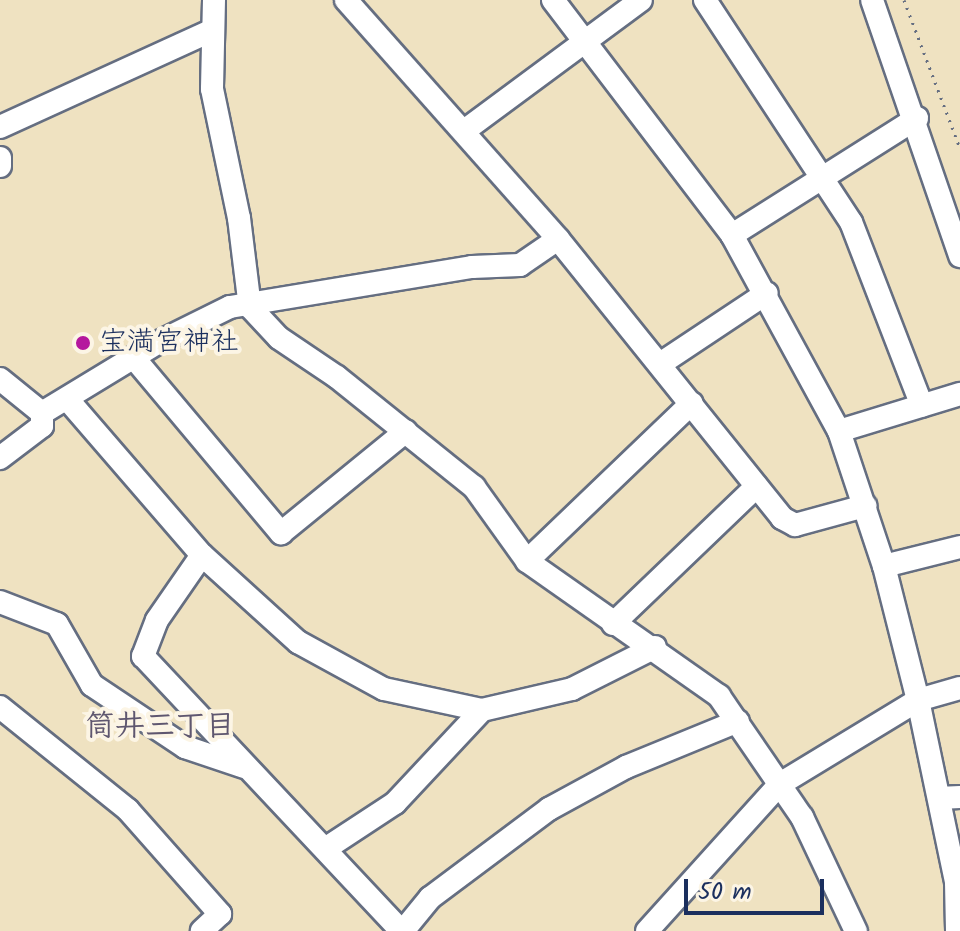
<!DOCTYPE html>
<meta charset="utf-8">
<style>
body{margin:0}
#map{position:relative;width:960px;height:931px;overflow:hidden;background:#efe2c1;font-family:Kalam,"Klee One",sans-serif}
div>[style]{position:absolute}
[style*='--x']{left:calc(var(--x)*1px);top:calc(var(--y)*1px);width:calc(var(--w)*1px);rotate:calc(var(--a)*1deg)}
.path>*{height:3px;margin-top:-1.5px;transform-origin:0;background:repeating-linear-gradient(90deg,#656e81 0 2px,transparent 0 8px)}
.roads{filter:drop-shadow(2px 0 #656e81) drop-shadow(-2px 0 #656e81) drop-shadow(0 2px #656e81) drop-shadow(0 -2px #656e81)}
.minor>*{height:22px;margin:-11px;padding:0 11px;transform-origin:11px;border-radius:11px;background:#fff}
.dots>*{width:22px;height:22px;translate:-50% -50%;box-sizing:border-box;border:4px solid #fcf5e5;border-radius:50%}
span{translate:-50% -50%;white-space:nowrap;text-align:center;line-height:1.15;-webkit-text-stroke:8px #fcf5e5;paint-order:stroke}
.poi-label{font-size:28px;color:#1b2f5e}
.left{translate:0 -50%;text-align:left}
.neighbourhood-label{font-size:30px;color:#5f576f;font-weight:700}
.scale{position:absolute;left:684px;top:879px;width:140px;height:36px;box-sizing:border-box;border:4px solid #1b2f5e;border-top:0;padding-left:10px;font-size:24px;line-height:28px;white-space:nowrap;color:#1b2f5e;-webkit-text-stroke:6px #fcf5e5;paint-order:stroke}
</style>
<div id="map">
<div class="path">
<div style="--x:904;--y:0;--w:158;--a:69.3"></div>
</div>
<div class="roads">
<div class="minor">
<div style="--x:214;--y:0;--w:89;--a:91.3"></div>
<div style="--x:212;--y:89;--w:132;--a:78.2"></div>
<div style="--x:239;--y:218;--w:90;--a:83"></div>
<div style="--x:250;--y:307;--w:42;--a:46.9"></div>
<div style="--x:279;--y:338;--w:70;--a:33.9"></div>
<div style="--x:337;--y:377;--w:176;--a:38.8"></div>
<div style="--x:474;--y:487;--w:91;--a:54.4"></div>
<div style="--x:527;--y:561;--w:235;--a:35.1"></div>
<div style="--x:719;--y:696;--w:147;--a:55.6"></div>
<div style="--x:802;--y:817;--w:126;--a:64.7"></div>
<div style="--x:346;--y:0;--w:319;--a:48.4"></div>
<div style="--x:558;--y:239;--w:358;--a:51.2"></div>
<div style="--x:782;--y:518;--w:15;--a:28"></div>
<div style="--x:795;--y:525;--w:73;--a:-15.2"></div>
<div style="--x:553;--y:0;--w:295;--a:52.7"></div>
<div style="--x:732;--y:235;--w:223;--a:61.4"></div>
<div style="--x:839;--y:431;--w:142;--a:71.6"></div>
<div style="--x:884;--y:566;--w:138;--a:75.8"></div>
<div style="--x:918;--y:700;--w:186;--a:78.2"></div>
<div style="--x:956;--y:882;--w:49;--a:88.8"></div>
<div style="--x:705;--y:0;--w:266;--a:56.7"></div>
<div style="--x:851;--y:222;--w:197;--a:68.9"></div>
<div style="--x:872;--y:0;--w:271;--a:71"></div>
<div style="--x:0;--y:127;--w:232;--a:-24.5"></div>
<div style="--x:464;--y:131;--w:220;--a:-36.5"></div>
<div style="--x:0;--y:158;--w:8;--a:90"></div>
<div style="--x:732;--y:235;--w:219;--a:-32.3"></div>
<div style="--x:134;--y:358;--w:229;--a:50"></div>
<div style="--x:281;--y:533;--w:161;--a:-39.2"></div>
<div style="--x:660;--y:364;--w:128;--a:-33.6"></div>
<div style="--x:0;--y:379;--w:54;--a:39"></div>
<div style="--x:42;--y:413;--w:13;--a:90"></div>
<div style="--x:42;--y:426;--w:53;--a:142.7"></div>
<div style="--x:68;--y:400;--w:205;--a:49.2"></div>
<div style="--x:202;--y:555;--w:130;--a:42.2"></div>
<div style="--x:298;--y:642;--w:98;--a:28.7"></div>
<div style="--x:384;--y:689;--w:100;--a:12.1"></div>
<div style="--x:482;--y:710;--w:92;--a:-13.1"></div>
<div style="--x:572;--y:689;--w:93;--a:-26.8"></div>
<div style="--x:42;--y:413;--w:135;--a:-31.3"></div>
<div style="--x:157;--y:343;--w:81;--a:-26.3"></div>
<div style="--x:230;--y:307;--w:245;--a:-9.4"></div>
<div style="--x:472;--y:267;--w:48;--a:-2.4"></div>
<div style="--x:520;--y:265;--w:46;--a:-34.4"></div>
<div style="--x:839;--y:431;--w:127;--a:-17"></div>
<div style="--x:202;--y:555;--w:79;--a:124.7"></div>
<div style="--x:157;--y:620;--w:39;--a:111"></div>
<div style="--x:143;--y:656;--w:377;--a:46.8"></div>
<div style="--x:527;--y:561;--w:228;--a:-43.8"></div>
<div style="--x:884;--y:566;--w:78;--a:-14"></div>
<div style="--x:0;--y:602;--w:61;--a:21.1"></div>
<div style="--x:57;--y:624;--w:70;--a:60.2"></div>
<div style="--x:92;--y:685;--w:112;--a:33.7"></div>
<div style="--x:185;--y:747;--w:62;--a:18.7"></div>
<div style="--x:613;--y:624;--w:199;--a:-43.8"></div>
<div style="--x:0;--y:707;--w:164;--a:38.8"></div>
<div style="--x:128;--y:810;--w:139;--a:48.5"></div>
<div style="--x:220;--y:914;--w:25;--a:137"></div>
<div style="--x:939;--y:798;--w:21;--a:-3"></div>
<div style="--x:325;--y:849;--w:84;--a:-33.3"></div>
<div style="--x:395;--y:803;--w:127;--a:-46.9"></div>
<div style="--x:403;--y:931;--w:43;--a:-50.7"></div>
<div style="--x:430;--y:898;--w:149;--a:-36.8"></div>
<div style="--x:549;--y:809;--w:88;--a:-28.6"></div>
<div style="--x:626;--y:767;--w:121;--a:-22.3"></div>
<div style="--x:647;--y:931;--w:198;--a:-47.9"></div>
<div style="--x:780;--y:784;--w:162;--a:-31.3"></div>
<div style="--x:918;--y:700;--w:44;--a:-15.9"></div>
</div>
</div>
<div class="dots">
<div style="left:83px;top:343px;background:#b5179e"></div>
</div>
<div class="poi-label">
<span class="left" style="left:99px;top:343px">宝満宮神社</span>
</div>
<div class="neighbourhood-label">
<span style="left:160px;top:727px">筒井三丁目</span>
</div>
<div class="scale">50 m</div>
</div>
